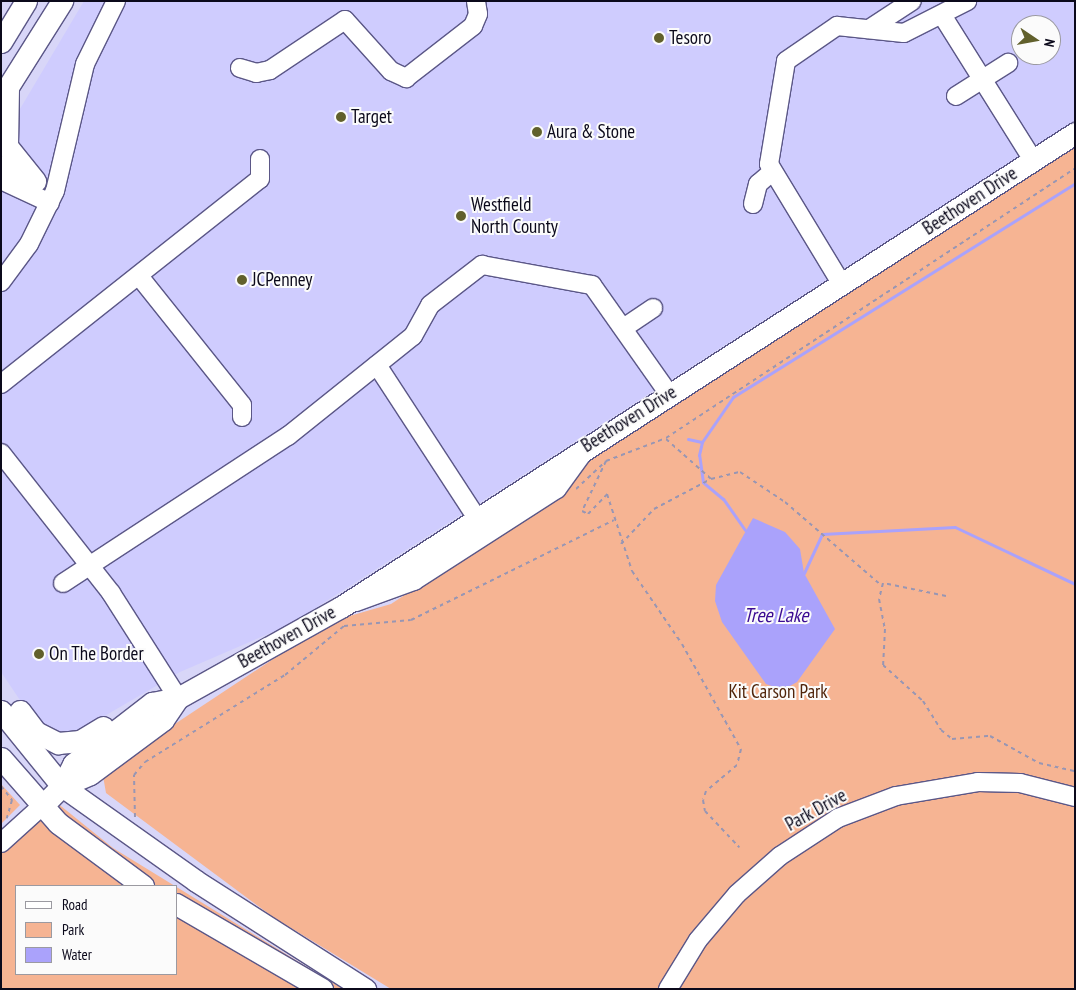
<!DOCTYPE html>
<style>
body{margin:0}
#map{position:relative;width:1076px;height:990px;overflow:hidden;background:#d8d6f8;font-family:"PT Sans Narrow",sans-serif}
div>[style]{position:absolute}
[style*='--x']{left:calc(var(--x)*1px);top:calc(var(--y)*1px);width:calc(var(--w)*1px);rotate:calc(var(--a)*1deg)}
.built>*{inset:0;background:#cfccfe}
.green>*{inset:0;background:#f6b493}
.water>*{inset:0;background:#aaa2fb}
.stream>*{height:3px;margin:-1.5px;padding:0 1.5px;transform-origin:1.5px;border-radius:1.5px;background:#aaa2fb}
.path>*{height:2px;margin-top:-1px;transform-origin:0;background:repeating-linear-gradient(90deg,#9896b3 0 4px,transparent 0 8px)}
.roads{filter:drop-shadow(1px 0 #5b5787) drop-shadow(-1px 0 #5b5787) drop-shadow(0 1px #5b5787) drop-shadow(0 -1px #5b5787)}
.minor>*{height:18px;margin:-9px;padding:0 9px;transform-origin:9px;border-radius:9px;background:#fff}
.major>*{height:21px;margin:-10.5px;padding:0 10.5px;transform-origin:10.5px;border-radius:10.5px;background:#fff}
.dots>*{width:14px;height:14px;translate:-50% -50%;box-sizing:border-box;border:2px solid #fbfbfb;border-radius:50%}
span{translate:-50% -50%;white-space:nowrap;text-align:center;line-height:1.15;-webkit-text-stroke:4px #fbfbfb;paint-order:stroke}
.poi-label{font-size:19px;color:#0b091b}
.left{translate:0 -50%;text-align:left}
.street-label{font-size:19px;color:#0b091b}
.park-label{font-size:19px;color:#50240a}
.water-label{font-size:20px;color:#3c0c92;font-style:italic}
.frame{position:absolute;inset:0;border:2px solid #0b091b;pointer-events:none}
.legend{position:absolute;left:15px;top:885px;width:162px;height:90px;box-sizing:border-box;background:#fbfbfb;border:1px solid #9b9aa1;margin:0;padding:6px 9px;list-style:none;font-size:15px;color:#0b091b}
.legend li{display:flex;align-items:center;gap:10px;height:25px}
.legend b{width:25px;border:1px solid #9b9aa1}
.north{position:absolute;left:1011px;top:15px;width:50px;height:50px;box-sizing:border-box;background:#fbfbfb;border:1px solid #9b9aa1;border-radius:50%;rotate:102deg;font-size:14px;font-weight:700;line-height:20px;text-align:center;color:#0b091b}
.north::after{content:'';display:block;margin:auto;width:18px;height:22px;background:#61602c;clip-path:polygon(50% 0,100% 100%,50% 72%,0 100%)}
</style>
<div id="map">
<div class="built">
<div style="clip-path:polygon(evenodd,84px 1px,1075px 1px,1075px 120px,289px 625px,180px 672px,72px 735px,50px 732px,24px 706px,1px 672px,1px 141px,84px 1px,1021px 25px,1051px 25px,1051px 55px,1021px 55px,1021px 25px)"></div>
</div>
<div class="green">
<div style="clip-path:polygon(1075px 146px,1075px 989px,391px 989px,273px 917px,106px 793px,103px 776px,119px 761px,329px 622px,391px 604px,557px 495px,593px 448px,817px 312px)"></div>
<div style="clip-path:polygon(1px 784px,20px 805px,1px 824px)"></div>
<div style="clip-path:polygon(evenodd,46px 794px,113px 848px,343px 989px,1px 989px,1px 841px,46px 794px,16px 886px,176px 886px,176px 974px,16px 974px,16px 886px)"></div>
</div>
<div class="water">
<div style="clip-path:polygon(753px 518px,785px 532px,800px 549px,804px 573px,835px 629px,797px 682px,783px 690px,766px 684px,722px 622px,715px 601px,716px 585px)"></div>
</div>
<div class="stream">
<div style="--x:688;--y:439;--w:14;--a:12"></div>
<div style="--x:745;--y:530;--w:38;--a:-125"></div>
<div style="--x:723;--y:499;--w:26;--a:-140"></div>
<div style="--x:703;--y:482;--w:27;--a:-98"></div>
<div style="--x:699;--y:455;--w:13;--a:-77"></div>
<div style="--x:702;--y:442;--w:55;--a:-55.4"></div>
<div style="--x:733;--y:397;--w:403;--a:-32"></div>
<div style="--x:804;--y:573;--w:43;--a:-65.2"></div>
<div style="--x:822;--y:534;--w:133;--a:-3"></div>
<div style="--x:955;--y:527;--w:133;--a:25.4"></div>
</div>
<div class="path">
<div style="--x:666;--y:439;--w:60;--a:41.6"></div>
<div style="--x:606;--y:461;--w:55;--a:115.6"></div>
<div style="--x:582;--y:511;--w:7;--a:27"></div>
<div style="--x:588;--y:514;--w:28;--a:-46"></div>
<div style="--x:607;--y:494;--w:81;--a:72"></div>
<div style="--x:632;--y:571;--w:88;--a:55.6"></div>
<div style="--x:682;--y:644;--w:120;--a:60.7"></div>
<div style="--x:741;--y:749;--w:16;--a:104"></div>
<div style="--x:737;--y:765;--w:40;--a:140"></div>
<div style="--x:706;--y:791;--w:9;--a:108"></div>
<div style="--x:703;--y:800;--w:11;--a:80"></div>
<div style="--x:705;--y:811;--w:50;--a:46.6"></div>
<div style="--x:576;--y:489;--w:41;--a:-43"></div>
<div style="--x:606;--y:461;--w:64;--a:-21"></div>
<div style="--x:666;--y:438;--w:490;--a:-33.4"></div>
<div style="--x:621;--y:544;--w:48;--a:-46.7"></div>
<div style="--x:654;--y:509;--w:64;--a:-27.8"></div>
<div style="--x:711;--y:479;--w:30;--a:-14"></div>
<div style="--x:740;--y:472;--w:54;--a:33.7"></div>
<div style="--x:785;--y:502;--w:128;--a:40.9"></div>
<div style="--x:946;--y:596;--w:64;--a:-168.3"></div>
<div style="--x:883;--y:583;--w:16;--a:104"></div>
<div style="--x:879;--y:599;--w:31;--a:79"></div>
<div style="--x:885;--y:629;--w:36;--a:93"></div>
<div style="--x:883;--y:665;--w:54;--a:42"></div>
<div style="--x:923;--y:701;--w:34;--a:58"></div>
<div style="--x:941;--y:730;--w:14;--a:39"></div>
<div style="--x:952;--y:739;--w:38;--a:-5"></div>
<div style="--x:990;--y:736;--w:56;--a:28.9"></div>
<div style="--x:1039;--y:763;--w:37;--a:13"></div>
<div style="--x:1;--y:786;--w:18;--a:52"></div>
<div style="--x:12;--y:800;--w:19;--a:106"></div>
<div style="--x:135;--y:817;--w:42;--a:-91.4"></div>
<div style="--x:134;--y:775;--w:17;--a:-50"></div>
<div style="--x:145;--y:762;--w:165;--a:-31.9"></div>
<div style="--x:285;--y:675;--w:77;--a:-39.7"></div>
<div style="--x:344;--y:626;--w:67;--a:-5.1"></div>
<div style="--x:411;--y:620;--w:226;--a:-26.2"></div>
</div>
<div class="roads">
<div class="minor">
<div style="--x:942;--y:15;--w:171;--a:57.9"></div>
<div style="--x:869;--y:29;--w:51;--a:-33.1"></div>
<div style="--x:240;--y:68;--w:17;--a:17"></div>
<div style="--x:256;--y:73;--w:14;--a:-12"></div>
<div style="--x:270;--y:70;--w:90;--a:-33.7"></div>
<div style="--x:345;--y:20;--w:69;--a:48"></div>
<div style="--x:391;--y:71;--w:17;--a:25"></div>
<div style="--x:406;--y:78;--w:85;--a:-37.8"></div>
<div style="--x:473;--y:26;--w:13;--a:-67"></div>
<div style="--x:478;--y:14;--w:13;--a:-99"></div>
<div style="--x:956;--y:96;--w:62;--a:-32.4"></div>
<div style="--x:1;--y:165;--w:38;--a:25"></div>
<div style="--x:1;--y:180;--w:54;--a:25.1"></div>
<div style="--x:753;--y:204;--w:21;--a:-76"></div>
<div style="--x:758;--y:184;--w:18;--a:-41"></div>
<div style="--x:139;--y:276;--w:165;--a:51.4"></div>
<div style="--x:242;--y:405;--w:12;--a:90"></div>
<div style="--x:1;--y:282;--w:47;--a:-53.6"></div>
<div style="--x:29;--y:244;--w:59;--a:-63.9"></div>
<div style="--x:55;--y:191;--w:130;--a:-76.7"></div>
<div style="--x:85;--y:64;--w:70;--a:-63.8"></div>
<div style="--x:841;--y:283;--w:139;--a:-121.2"></div>
<div style="--x:769;--y:164;--w:104;--a:-80.6"></div>
<div style="--x:786;--y:61;--w:62;--a:-34.5"></div>
<div style="--x:837;--y:26;--w:67;--a:6"></div>
<div style="--x:904;--y:33;--w:71;--a:-26.9"></div>
<div style="--x:625;--y:327;--w:34;--a:-34"></div>
<div style="--x:377;--y:365;--w:181;--a:56.9"></div>
<div style="--x:1;--y:384;--w:330;--a:-38.4"></div>
<div style="--x:260;--y:179;--w:20;--a:-90"></div>
<div style="--x:1;--y:453;--w:178;--a:51.8"></div>
<div style="--x:111;--y:593;--w:125;--a:57.5"></div>
<div style="--x:63;--y:583;--w:269;--a:-33.2"></div>
<div style="--x:288;--y:436;--w:160;--a:-38.7"></div>
<div style="--x:413;--y:336;--w:35;--a:-61"></div>
<div style="--x:430;--y:305;--w:66;--a:-37.6"></div>
<div style="--x:482;--y:265;--w:112;--a:10.3"></div>
<div style="--x:592;--y:285;--w:133;--a:54.8"></div>
<div style="--x:356;--y:602;--w:62;--a:-19.9"></div>
<div style="--x:414;--y:581;--w:170;--a:-32.8"></div>
<div style="--x:557;--y:489;--w:49;--a:-54.1"></div>
<div style="--x:1;--y:843;--w:57;--a:-42.1"></div>
<div style="--x:668;--y:989;--w:57;--a:-58.5"></div>
<div style="--x:698;--y:940;--w:60;--a:-49.7"></div>
<div style="--x:737;--y:894;--w:57;--a:-41.5"></div>
<div style="--x:780;--y:856;--w:69;--a:-33.2"></div>
<div style="--x:838;--y:818;--w:62;--a:-20.8"></div>
<div style="--x:896;--y:796;--w:83;--a:-9.7"></div>
<div style="--x:978;--y:782;--w:42;--a:1.4"></div>
<div style="--x:1020;--y:783;--w:57;--a:14.3"></div>
</div>
<div class="major">
<div style="--x:1;--y:42;--w:48;--a:-58.6"></div>
<div style="--x:8;--y:88;--w:58;--a:91"></div>
<div style="--x:7;--y:146;--w:45;--a:51.3"></div>
<div style="--x:1;--y:98;--w:115;--a:-57.8"></div>
<div style="--x:1;--y:711;--w:97;--a:50.9"></div>
<div style="--x:62;--y:786;--w:164;--a:35.3"></div>
<div style="--x:196;--y:881;--w:201;--a:32.6"></div>
<div style="--x:20;--y:711;--w:26;--a:53"></div>
<div style="--x:36;--y:732;--w:25;--a:27"></div>
<div style="--x:58;--y:743;--w:22;--a:-5"></div>
<div style="--x:80;--y:741;--w:27;--a:-31"></div>
<div style="--x:1;--y:758;--w:86;--a:48.8"></div>
<div style="--x:58;--y:823;--w:106;--a:36.5"></div>
<div style="--x:62;--y:786;--w:30;--a:-23"></div>
<div style="--x:90;--y:774;--w:91;--a:-36.5"></div>
<div style="--x:163;--y:720;--w:27;--a:-56"></div>
<div style="--x:43;--y:805;--w:27;--a:-45"></div>
<div style="--x:62;--y:786;--w:25;--a:-63"></div>
<div style="--x:73;--y:764;--w:100;--a:-37.7"></div>
<div style="--x:152;--y:703;--w:26;--a:-11"></div>
<div style="--x:178;--y:698;--w:187;--a:-29.2"></div>
<div style="--x:341;--y:607;--w:874;--a:-32.85"></div>
<div style="--x:176;--y:904;--w:169;--a:30.2"></div>
</div>
</div>
<div class="dots">
<div style="left:659px;top:38px;background:#61602c"></div>
<div style="left:341px;top:117px;background:#61602c"></div>
<div style="left:537px;top:132px;background:#61602c"></div>
<div style="left:461px;top:216px;background:#61602c"></div>
<div style="left:242px;top:280px;background:#61602c"></div>
<div style="left:39px;top:654px;background:#61602c"></div>
</div>
<div class="poi-label">
<span class="left" style="left:669px;top:38px">Tesoro</span>
<span class="left" style="left:351px;top:117px">Target</span>
<span class="left" style="left:547px;top:132px">Aura &amp; Stone</span>
<span class="left" style="left:471px;top:216px">Westfield<br>North County</span>
<span class="left" style="left:252px;top:280px">JCPenney</span>
<span class="left" style="left:49px;top:654px">On The Border</span>
</div>
<div class="street-label">
<span style="left:970px;top:201px;rotate:-33deg">Beethoven Drive</span>
<span style="left:629px;top:419px;rotate:-32deg">Beethoven Drive</span>
<span style="left:287px;top:637px;rotate:-29deg">Beethoven Drive</span>
<span style="left:816px;top:810px;rotate:-29deg">Park Drive</span>
</div>
<div class="park-label">
<span style="left:778px;top:692px">Kit Carson Park</span>
</div>
<div class="water-label">
<span style="left:776px;top:615px">Tree Lake</span>
</div>
<div class="frame"></div>
<ul class="legend">
<li><b style="height:6px;background:#fff"></b>Road</li>
<li><b style="height:14px;background:#f6b493"></b>Park</li>
<li><b style="height:14px;background:#aaa2fb"></b>Water</li>
</ul>
<div class="north">N</div>
</div>
